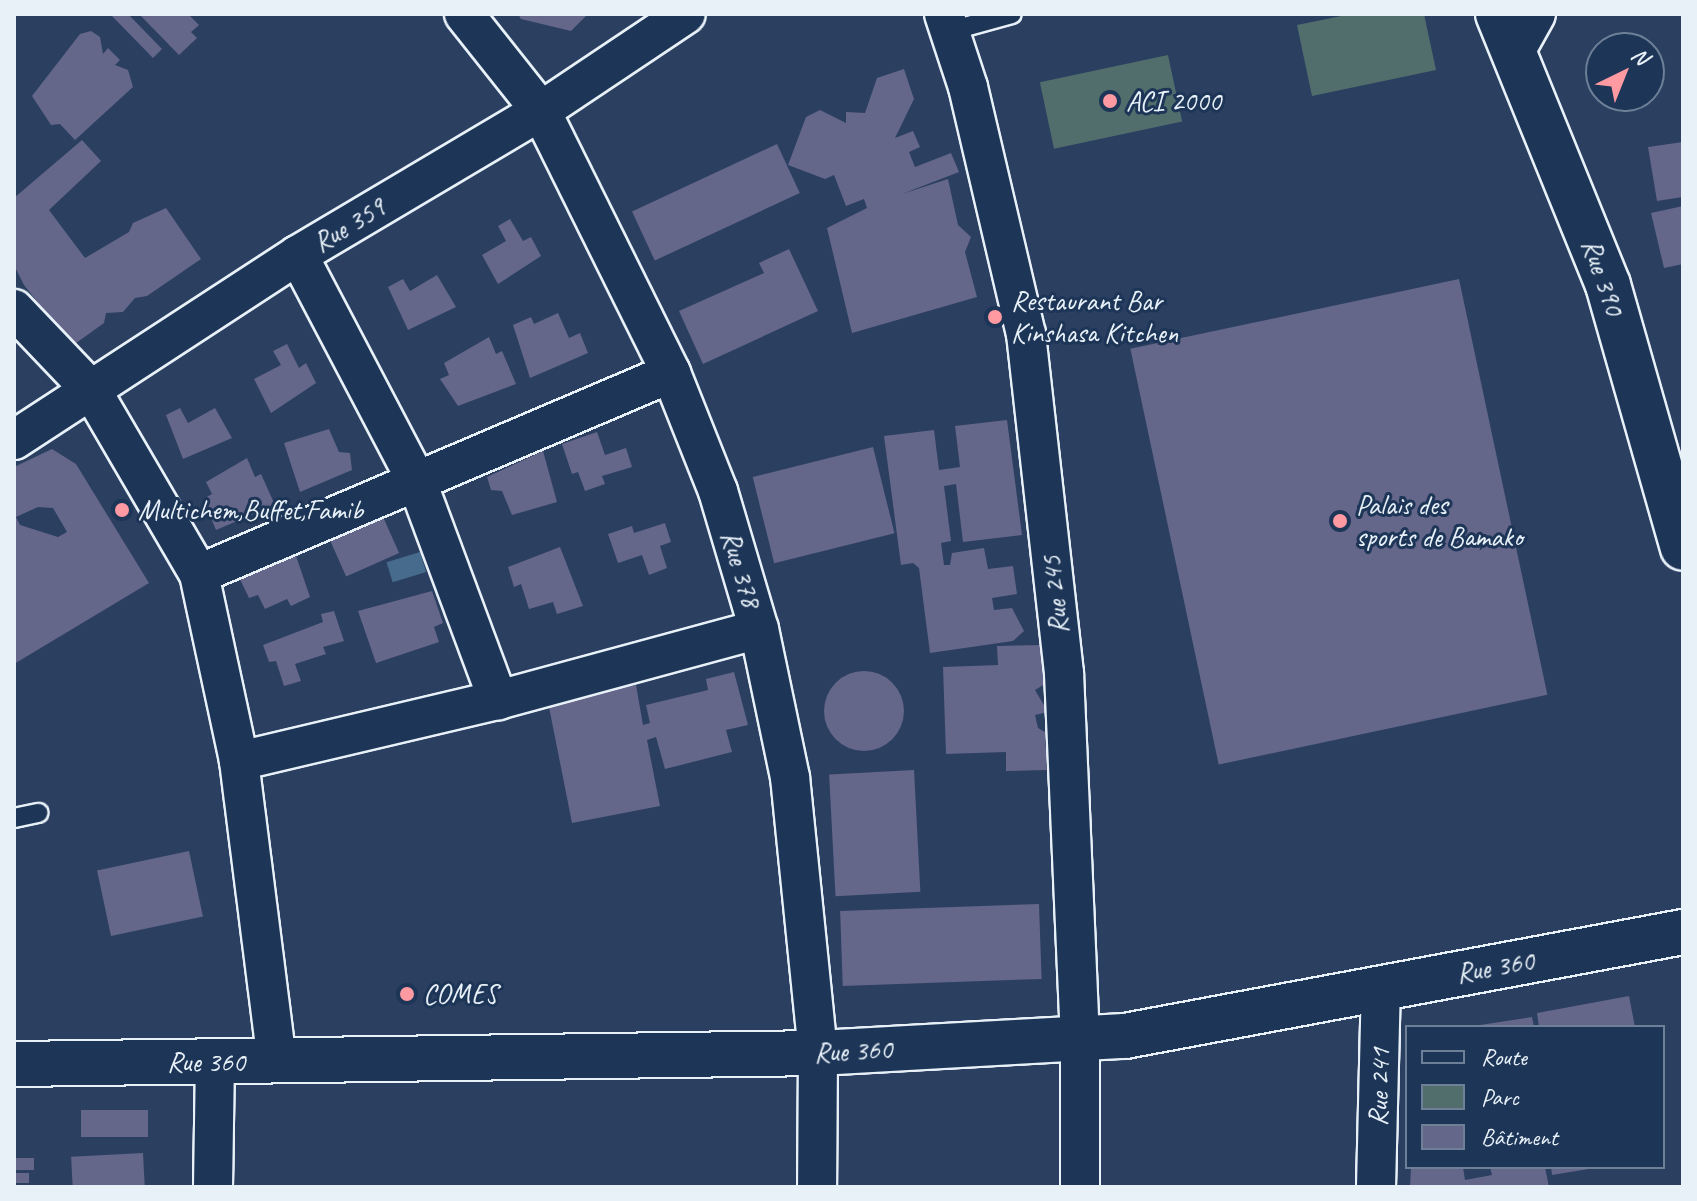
<!DOCTYPE html>
<meta charset="utf-8">
<style>
body{margin:0}
#map{position:relative;width:1697px;height:1201px;overflow:hidden;background:#2b3f61;font-family:Caveat,sans-serif}
div>[style]{position:absolute}
[style*='--x']{left:calc(var(--x)*1px);top:calc(var(--y)*1px);width:calc(var(--w)*1px);rotate:calc(var(--a)*1deg)}
.green>*{inset:0;background:#516e6c;transform-origin:0 0}
.water>*{inset:0;background:#466b8d;transform-origin:0 0}
.building>*{inset:0;background:#64668a;transform-origin:0 0}
.round{border-radius:50%}
.roads{filter:drop-shadow(2px 0 #e8f1f8) drop-shadow(-2px 0 #e8f1f8) drop-shadow(0 2px #e8f1f8) drop-shadow(0 -2px #e8f1f8)}
.service>*{height:18px;margin:-9px;padding:0 9px;transform-origin:9px;border-radius:9px;background:#1d3557}
.minor>*{height:38px;margin:-19px;padding:0 19px;transform-origin:19px;border-radius:19px;background:#1d3557}
.tertiary>*{height:44px;margin:-22px;padding:0 22px;transform-origin:22px;border-radius:22px;background:#1d3557}
.secondary>*{height:44px;margin:-22px;padding:0 22px;transform-origin:22px;border-radius:22px;background:#1d3557}
.dots>*{width:22px;height:22px;translate:-50% -50%;box-sizing:border-box;border:4px solid #1d3557;border-radius:50%}
span{translate:-50% -50%;white-space:nowrap;text-align:center;line-height:1.15;-webkit-text-stroke:6px #1d3557;paint-order:stroke}
.poi-label{font-size:28px;color:#e8f1f8}
.left{translate:0 -50%;text-align:left}
.street-label{font-size:28px;color:#e8f1f8}
.frame{position:absolute;inset:0;border:16px solid #e8f1f8;pointer-events:none}
.legend{position:absolute;left:1405px;top:1025px;width:260px;height:144px;box-sizing:border-box;background:#1d3557;border:2px solid #6e8097;margin:0;padding:10px 14px;list-style:none;font-size:24px;color:#e8f1f8}
.legend li{display:flex;align-items:center;gap:16px;height:40px}
.legend b{width:40px;border:2px solid #6e8097}
.north{position:absolute;left:1585px;top:32px;width:80px;height:80px;box-sizing:border-box;background:#1d3557;border:2px solid #6e8097;border-radius:50%;rotate:43deg;font-size:22px;font-weight:700;line-height:32px;text-align:center;color:#e8f1f8}
.north::after{content:'';display:block;margin:auto;width:28px;height:36px;background:#ff9aa2;clip-path:polygon(50% 0,100% 100%,50% 72%,0 100%)}
</style>
<div id="map">
<div class="green">
<div style="clip-path:polygon(1351px 14px,1424px 14px,1436px 70px,1312px 96px,1297px 25px)"></div>
<div style="left:1168px;top:55px;width:68px;height:131px;rotate:78deg"></div>
</div>
<div class="water">
<div style="left:420px;top:552px;width:21px;height:35px;rotate:73deg"></div>
</div>
<div class="building">
<div style="clip-path:polygon(110px 14px,128px 14px,162px 49px,153px 58px)"></div>
<div style="clip-path:polygon(139px 14px,188px 14px,199px 25px,191px 32px,197px 38px,179px 55px)"></div>
<div style="clip-path:polygon(518px 14px,588px 14px,571px 31px,521px 19px)"></div>
<div style="clip-path:polygon(91px 31px,100px 37px,103px 54px,108px 48px,120px 60px,115px 65px,128px 70px,133px 87px,75px 140px,60px 124px,51px 125px,32px 96px,80px 34px)"></div>
<div style="clip-path:polygon(904px 69px,914px 99px,895px 138px,913px 131px,920px 147px,909px 152px,915px 167px,951px 153px,959px 172px,902px 194px,948px 179px,958px 225px,971px 237px,965px 252px,977px 297px,852px 333px,827px 228px,867px 208px,864px 199px,846px 206px,834px 175px,825px 179px,788px 165px,806px 117px,820px 110px,846px 123px,846px 112px,865px 113px,877px 78px)"></div>
<div style="clip-path:polygon(82px 140px,101px 161px,49px 210px,85px 258px,129px 232px,133px 223px,166px 208px,201px 259px,147px 296px,135px 298px,123px 312px,106px 313px,104px 323px,72px 346px,24px 285px,14px 265px,14px 198px)"></div>
<div style="clip-path:polygon(1683px 142px,1683px 197px,1657px 201px,1648px 147px)"></div>
<div style="left:777px;top:144px;width:54px;height:160px;rotate:65deg"></div>
<div style="clip-path:polygon(1683px 206px,1683px 264px,1664px 268px,1651px 213px)"></div>
<div style="clip-path:polygon(510px 219px,523px 241px,531px 237px,541px 256px,498px 284px,482px 255px,506px 241px,498px 226px)"></div>
<div style="clip-path:polygon(789px 249px,818px 311px,703px 364px,679px 311px,764px 273px,759px 263px)"></div>
<div style="clip-path:polygon(437px 275px,456px 307px,408px 330px,388px 287px,403px 279px,410px 291px)"></div>
<div style="left:1459px;top:279px;width:425px;height:336px;rotate:78deg"></div>
<div style="clip-path:polygon(558px 313px,569px 338px,580px 333px,588px 353px,530px 378px,513px 325px,531px 317px,534px 324px)"></div>
<div style="clip-path:polygon(489px 337px,496px 354px,502px 351px,516px 384px,458px 406px,440px 379px,449px 375px,444px 363px)"></div>
<div style="clip-path:polygon(287px 344px,299px 368px,306px 363px,316px 383px,271px 413px,254px 379px,281px 365px,273px 351px)"></div>
<div style="clip-path:polygon(180px 408px,188px 423px,215px 408px,232px 438px,183px 459px,166px 415px)"></div>
<div style="clip-path:polygon(1007px 420px,1022px 535px,963px 542px,956px 484px,944px 486px,951px 541px,941px 543px,944px 565px,950px 565px,952px 553px,984px 548px,988px 569px,1013px 566px,1017px 594px,992px 598px,994px 610px,1012px 608px,1024px 631px,1013px 641px,930px 653px,919px 568px,913px 563px,901px 565px,884px 436px,934px 430px,939px 470px,960px 467px,955px 426px)"></div>
<div style="clip-path:polygon(329px 429px,339px 452px,350px 453px,352px 470px,300px 492px,284px 443px)"></div>
<div style="clip-path:polygon(597px 432px,605px 455px,626px 448px,632px 467px,602px 476px,605px 484px,585px 491px,578px 472px,572px 474px,562px 444px)"></div>
<div style="left:873px;top:447px;width:89px;height:124px;rotate:76deg"></div>
<div style="clip-path:polygon(evenodd,52px 449px,76px 464px,149px 583px,14px 664px,14px 467px,52px 449px,38px 507px,53px 508px,67px 532px,58px 537px,20px 525px,16px 517px,38px 507px)"></div>
<div style="clip-path:polygon(543px 451px,557px 502px,512px 515px,502px 491px,491px 490px,487px 477px)"></div>
<div style="clip-path:polygon(247px 458px,255px 477px,261px 474px,275px 505px,216px 530px,203px 499px,212px 494px,206px 482px)"></div>
<div style="left:380px;top:510px;width:47px;height:58px;rotate:66deg"></div>
<div style="clip-path:polygon(665px 523px,671px 542px,660px 546px,667px 568px,649px 575px,642px 555px,618px 563px,608px 534px,632px 526px,634px 533px)"></div>
<div style="clip-path:polygon(293px 547px,310px 597px,291px 606px,287px 599px,265px 609px,258px 595px,249px 598px,237px 573px)"></div>
<div style="clip-path:polygon(560px 547px,583px 606px,557px 614px,553px 602px,529px 609px,521px 584px,514px 587px,508px 567px)"></div>
<div style="clip-path:polygon(432px 591px,443px 623px,434px 627px,439px 642px,376px 663px,358px 611px)"></div>
<div style="clip-path:polygon(334px 611px,344px 641px,323px 647px,326px 654px,295px 664px,301px 681px,284px 686px,276px 661px,269px 662px,263px 645px,323px 622px,321px 614px)"></div>
<div style="clip-path:polygon(1043px 645px,1045px 684px,1035px 690px,1048px 712px,1035px 715px,1038px 728px,1045px 732px,1047px 770px,1006px 771px,1006px 752px,946px 754px,943px 667px,998px 665px,997px 646px)"></div>
<div class="round" style="left:824px;top:671px;width:80px;height:80px"></div>
<div style="clip-path:polygon(734px 672px,748px 725px,726px 730px,732px 752px,665px 769px,656px 737px,647px 740px,660px 806px,572px 823px,548px 702px,636px 685px,643px 725px,650px 723px,646px 705px,708px 690px,706px 679px)"></div>
<div style="left:914px;top:770px;width:122px;height:85px;rotate:87deg"></div>
<div style="left:189px;top:851px;width:67px;height:94px;rotate:78deg"></div>
<div style="left:1039px;top:904px;width:75px;height:199px;rotate:88deg"></div>
<div style="clip-path:polygon(1629px 996px,1635px 1027px,1539px 1027px,1537px 1013px)"></div>
<div style="clip-path:polygon(1532px 1017px,1534px 1027px,1480px 1027px,1480px 1025px)"></div>
<div style="left:148px;top:1110px;width:27px;height:67px;rotate:90deg"></div>
<div style="left:143px;top:1153px;width:34px;height:72px;rotate:87deg"></div>
<div style="left:14px;top:1158px;width:20px;height:12px"></div>
<div style="clip-path:polygon(1411px 1167px,1463px 1167px,1465px 1180px,1492px 1175px,1490px 1167px,1545px 1167px,1549px 1187px,1410px 1187px)"></div>
<div style="clip-path:polygon(1551px 1167px,1588px 1167px,1589px 1169px,1552px 1175px)"></div>
<div style="left:14px;top:1173px;width:15px;height:10px"></div>
</div>
<div class="roads">
<div class="service">
<div style="--x:950;--y:31;--w:64;--a:-15.3"></div>
<div style="--x:14;--y:818;--w:25;--a:-12"></div>
</div>
<div class="minor">
<div style="--x:464;--y:14;--w:124;--a:51.6"></div>
<div style="--x:541;--y:111;--w:292;--a:63.6"></div>
<div style="--x:671;--y:373;--w:127;--a:68.3"></div>
<div style="--x:718;--y:491;--w:144;--a:73.5"></div>
<div style="--x:759;--y:629;--w:151;--a:78.2"></div>
<div style="--x:790;--y:777;--w:277;--a:84.2"></div>
<div style="--x:818;--y:1053;--w:134;--a:90.4"></div>
<div style="--x:944;--y:14;--w:77;--a:71.8"></div>
<div style="--x:968;--y:87;--w:254;--a:76.8"></div>
<div style="--x:1026;--y:334;--w:341;--a:83.6"></div>
<div style="--x:1064;--y:673;--w:363;--a:87.5"></div>
<div style="--x:1080;--y:1036;--w:151;--a:90"></div>
<div style="--x:1516;--y:50;--w:41;--a:-60.9"></div>
<div style="--x:298;--y:255;--w:256;--a:62.3"></div>
<div style="--x:417;--y:482;--w:233;--a:69.6"></div>
<div style="--x:14;--y:309;--w:113;--a:46.4"></div>
<div style="--x:92;--y:391;--w:212;--a:59.7"></div>
<div style="--x:199;--y:574;--w:191;--a:77.9"></div>
<div style="--x:239;--y:761;--w:303;--a:82.8"></div>
<div style="--x:14;--y:440;--w:339;--a:-33.1"></div>
<div style="--x:298;--y:255;--w:282;--a:-30.7"></div>
<div style="--x:541;--y:111;--w:174;--a:-33.8"></div>
<div style="--x:199;--y:574;--w:513;--a:-23.07"></div>
<div style="--x:239;--y:761;--w:266;--a:-13.3"></div>
<div style="--x:498;--y:700;--w:270;--a:-15.2"></div>
<div style="--x:213;--y:1187;--w:125;--a:-89.1"></div>
<div style="--x:1376;--y:1187;--w:199;--a:-88.6"></div>
</div>
<div class="tertiary">
<div style="--x:1498;--y:14;--w:292;--a:67.9"></div>
<div style="--x:1608;--y:285;--w:273;--a:74.1"></div>
</div>
<div class="secondary">
<div style="--x:14;--y:1064;--w:804;--a:-0.78"></div>
<div style="--x:818;--y:1053;--w:307;--a:-3.2"></div>
<div style="--x:1125;--y:1036;--w:568;--a:-10.56"></div>
</div>
</div>
<div class="dots">
<div style="left:1110px;top:101px;background:#ff9aa2"></div>
<div style="left:995px;top:317px;background:#ff9aa2"></div>
<div style="left:122px;top:510px;background:#ff9aa2"></div>
<div style="left:1340px;top:521px;background:#ff9aa2"></div>
<div style="left:407px;top:994px;background:#ff9aa2"></div>
</div>
<div class="poi-label">
<span class="left" style="left:1126px;top:101px">ACI 2000</span>
<span class="left" style="left:1011px;top:317px">Restaurant Bar<br>Kinshasa Kitchen</span>
<span class="left" style="left:1356px;top:521px">Palais des<br>sports de Bamako</span>
<span class="left" style="left:138px;top:510px">Multichem,Buffet,Famib</span>
<span class="left" style="left:423px;top:994px">COMES</span>
</div>
<div class="street-label">
<span style="left:349px;top:225px;rotate:-31deg">Rue 359</span>
<span style="left:1603px;top:277px;rotate:71deg">Rue 390</span>
<span style="left:741px;top:569px;rotate:73deg">Rue 378</span>
<span style="left:1055px;top:595px;rotate:-96deg">Rue 245</span>
<span style="left:1495px;top:967px;rotate:-10deg">Rue 360</span>
<span style="left:853px;top:1051px;rotate:-3deg">Rue 360</span>
<span style="left:206px;top:1062px">Rue 360</span>
<span style="left:1379px;top:1087px;rotate:-88deg">Rue 241</span>
</div>
<div class="frame"></div>
<ul class="legend">
<li><b style="height:10px;background:#1d3557"></b>Route</li>
<li><b style="height:22px;background:#516e6c"></b>Parc</li>
<li><b style="height:22px;background:#64668a"></b>Bâtiment</li>
</ul>
<div class="north">N</div>
</div>
